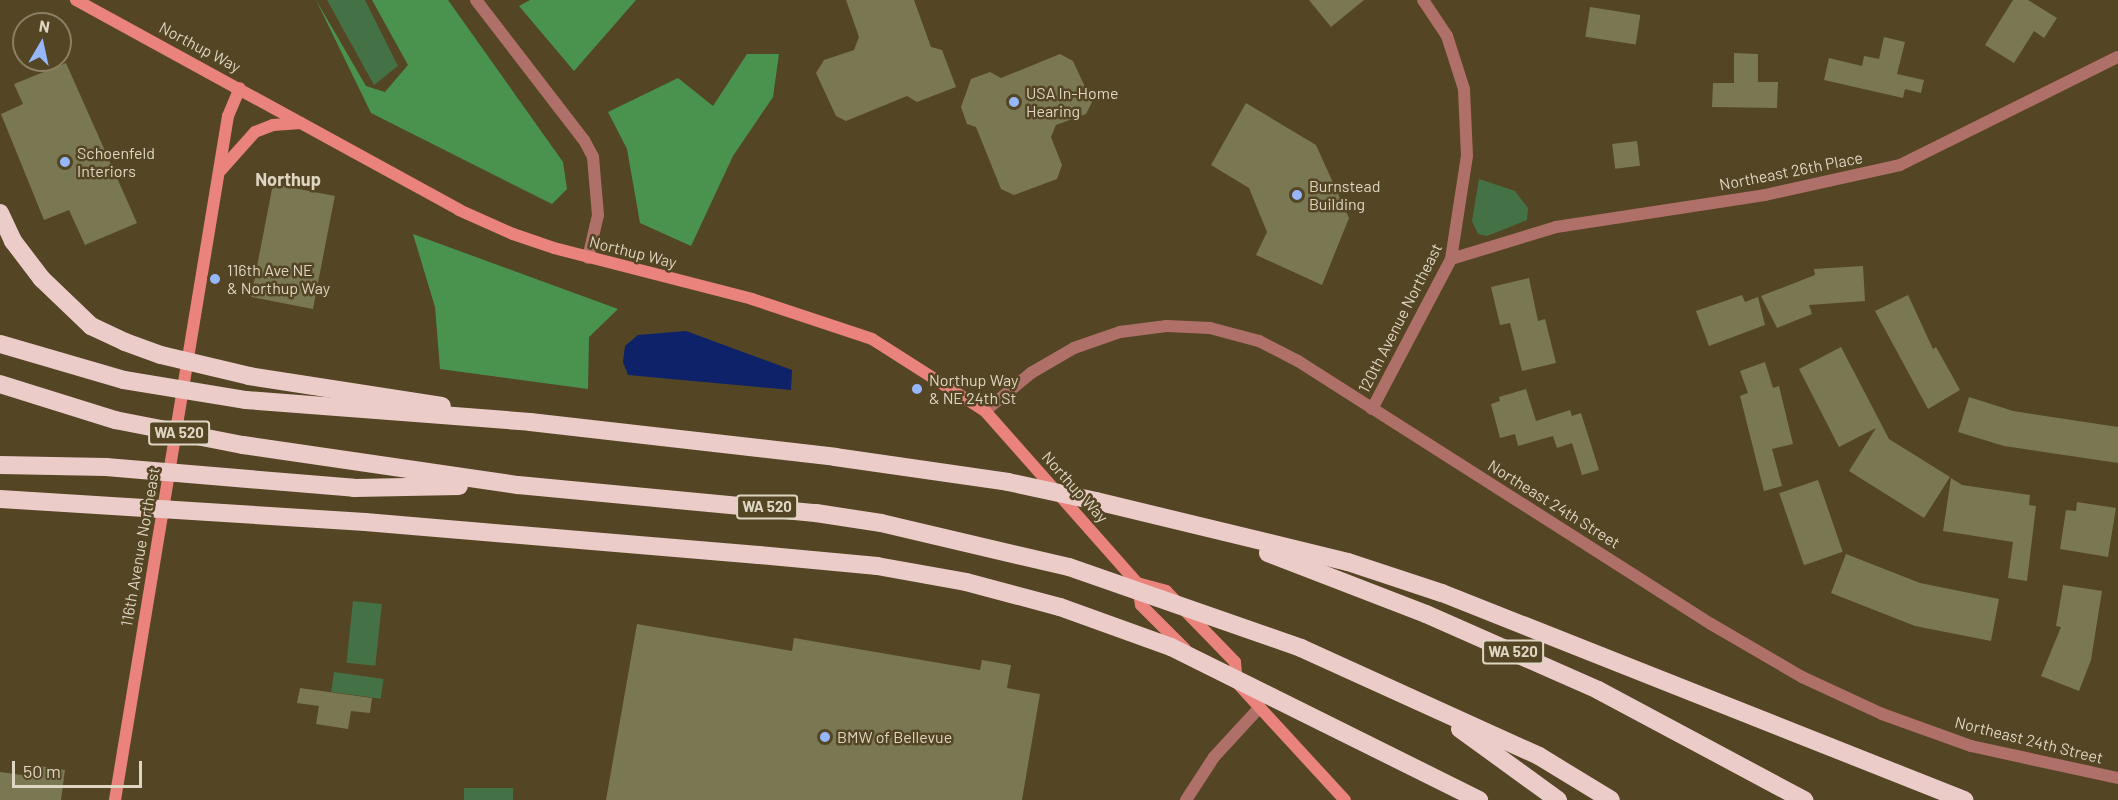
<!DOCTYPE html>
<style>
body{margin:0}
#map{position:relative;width:2118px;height:800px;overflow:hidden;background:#544524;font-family:Barlow,sans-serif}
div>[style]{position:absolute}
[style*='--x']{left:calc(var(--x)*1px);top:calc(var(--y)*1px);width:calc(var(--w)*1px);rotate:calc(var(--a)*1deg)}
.green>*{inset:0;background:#457147;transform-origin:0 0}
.forest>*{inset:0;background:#49934f}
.water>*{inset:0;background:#0d2268}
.building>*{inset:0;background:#7a7853;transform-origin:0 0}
.minor>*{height:12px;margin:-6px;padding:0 6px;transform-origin:6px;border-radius:6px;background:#b0706a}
.tertiary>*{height:12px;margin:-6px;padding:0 6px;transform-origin:6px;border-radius:6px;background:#b0706a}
.secondary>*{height:12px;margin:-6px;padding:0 6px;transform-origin:6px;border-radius:6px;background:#e9837b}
.motorway>*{height:18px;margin:-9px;padding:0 9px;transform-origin:9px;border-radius:9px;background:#ecccc8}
.dots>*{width:16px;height:16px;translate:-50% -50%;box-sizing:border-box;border:3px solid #544524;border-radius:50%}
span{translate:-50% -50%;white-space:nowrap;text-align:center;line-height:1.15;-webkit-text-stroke:5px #544524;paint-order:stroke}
.shield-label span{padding:2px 4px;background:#544524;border:2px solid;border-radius:4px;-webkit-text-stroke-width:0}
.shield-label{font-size:15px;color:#ded5c3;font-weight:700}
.street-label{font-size:16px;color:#ded5c3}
.poi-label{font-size:16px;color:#ded5c3}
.left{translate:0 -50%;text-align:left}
.neighbourhood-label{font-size:18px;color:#ded5c3;font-weight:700}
.north{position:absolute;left:12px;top:12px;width:60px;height:60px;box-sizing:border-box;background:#544524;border:2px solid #8b7f64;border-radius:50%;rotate:9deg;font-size:16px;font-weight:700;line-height:24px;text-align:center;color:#ded5c3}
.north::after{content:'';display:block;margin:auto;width:21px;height:27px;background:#96b6fd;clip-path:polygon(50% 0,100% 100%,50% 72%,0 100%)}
.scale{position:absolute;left:12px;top:761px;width:130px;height:27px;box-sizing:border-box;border:3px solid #ded5c3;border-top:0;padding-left:8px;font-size:18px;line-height:21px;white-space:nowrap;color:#ded5c3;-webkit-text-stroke:4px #544524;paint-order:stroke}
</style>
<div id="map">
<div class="green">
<div style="clip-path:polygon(327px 0,365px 0,398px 66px,374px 85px)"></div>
<div style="clip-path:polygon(1479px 179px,1515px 191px,1528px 208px,1527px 220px,1487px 236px,1478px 234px,1472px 221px)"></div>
<div style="left:353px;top:601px;width:29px;height:62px;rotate:6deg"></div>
<div style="left:334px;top:672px;width:50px;height:20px;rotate:8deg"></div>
<div style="left:513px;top:788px;width:12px;height:49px;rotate:90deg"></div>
</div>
<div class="forest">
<div style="clip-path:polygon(316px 0,366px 86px,385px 92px,408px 65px,372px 0,448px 0,563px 162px,567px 189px,552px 204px,371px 113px)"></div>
<div style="clip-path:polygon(530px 0,636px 0,574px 71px,519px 6px)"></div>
<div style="clip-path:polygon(747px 54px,779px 54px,773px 97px,733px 156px,691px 246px,640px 223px,627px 149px,608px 112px,678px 78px,713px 106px)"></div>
<div style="clip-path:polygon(413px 234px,618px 309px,589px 337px,588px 389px,440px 369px,435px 307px)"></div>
</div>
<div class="water">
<div style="clip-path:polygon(686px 331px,792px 370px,791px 390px,628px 375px,623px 362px,625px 346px,638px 335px)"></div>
</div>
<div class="building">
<div style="clip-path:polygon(846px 0,914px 0,931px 47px,942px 50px,956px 87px,917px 102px,907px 96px,846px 121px,836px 116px,816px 73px,824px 60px,854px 50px,859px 37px)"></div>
<div style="clip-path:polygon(1309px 0,1364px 0,1331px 27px)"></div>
<div style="clip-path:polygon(2013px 0,2028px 0,2057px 18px,2044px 38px,2034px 31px,2014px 63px,1985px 45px)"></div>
<div style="left:1590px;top:7px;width:51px;height:30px;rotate:9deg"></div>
<div style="clip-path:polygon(1884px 37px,1905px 42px,1897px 74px,1924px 80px,1921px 93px,1905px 89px,1903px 98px,1824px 80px,1829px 58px,1862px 66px,1864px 56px,1879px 59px)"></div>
<div style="clip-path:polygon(1734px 53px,1758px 54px,1758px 82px,1778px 82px,1777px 108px,1712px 107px,1713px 83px,1734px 83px)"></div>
<div style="clip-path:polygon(1060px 54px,1073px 61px,1092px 102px,1086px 114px,1056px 125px,1051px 137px,1062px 165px,1057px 179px,1014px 195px,1001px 189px,976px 127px,967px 124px,961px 107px,971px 79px,990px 72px,1001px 78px)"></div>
<div style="clip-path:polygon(66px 63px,137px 223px,85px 245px,69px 210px,44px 220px,1px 114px,23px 104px,14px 84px)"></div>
<div style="clip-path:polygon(1246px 103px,1316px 145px,1349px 218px,1322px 285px,1256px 255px,1267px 232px,1249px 188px,1211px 165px)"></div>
<div style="left:1637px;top:141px;width:25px;height:25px;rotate:83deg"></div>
<div style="left:273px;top:184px;width:63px;height:115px;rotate:11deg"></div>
<div style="clip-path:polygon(1863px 266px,1865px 301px,1809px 305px,1812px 314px,1777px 328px,1761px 296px,1815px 275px,1814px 269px)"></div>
<div style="clip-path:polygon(1529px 278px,1538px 321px,1545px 319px,1556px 363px,1522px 371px,1510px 323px,1500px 325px,1491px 287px)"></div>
<div style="clip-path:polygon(1742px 295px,1745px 302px,1758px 297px,1765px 325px,1709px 346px,1696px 311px)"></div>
<div style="clip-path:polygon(1908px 295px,1933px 349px,1936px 347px,1960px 390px,1928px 409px,1875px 311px)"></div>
<div style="clip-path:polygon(1841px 347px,1889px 439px,1950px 477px,1924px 518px,1849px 471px,1876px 428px,1839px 447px,1799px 369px)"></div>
<div style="clip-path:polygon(1765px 362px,1773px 388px,1779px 386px,1793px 444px,1772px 449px,1782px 486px,1764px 491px,1740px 396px,1748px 393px,1740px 371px)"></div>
<div style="clip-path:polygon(1526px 389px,1536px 421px,1570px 410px,1572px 416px,1581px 413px,1599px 470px,1582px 475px,1572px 443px,1557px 448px,1553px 436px,1518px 446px,1515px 434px,1500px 438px,1491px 404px,1500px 401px,1499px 397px)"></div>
<div style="clip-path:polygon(1969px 397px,2013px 411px,2118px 427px,2118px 463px,2004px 446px,1958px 432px)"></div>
<div style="clip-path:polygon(1951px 478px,1962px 485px,2030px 495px,2029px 505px,2036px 506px,2027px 581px,2008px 578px,2013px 542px,1943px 531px)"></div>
<div style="left:1818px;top:480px;width:76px;height:41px;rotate:71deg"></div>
<div style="clip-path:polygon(2077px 502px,2116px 508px,2108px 557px,2060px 549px,2066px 510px,2076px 511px)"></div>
<div style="clip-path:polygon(1846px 554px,1920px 583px,1999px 599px,1991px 641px,1915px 626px,1831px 593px)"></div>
<div style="clip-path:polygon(2063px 585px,2102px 591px,2091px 660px,2079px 691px,2041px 676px,2061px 627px,2056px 626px)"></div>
<div style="clip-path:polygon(637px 624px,792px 651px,794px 638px,980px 670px,982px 660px,1011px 665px,1007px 688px,1040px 694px,1022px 800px,606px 800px)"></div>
<div style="clip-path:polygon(300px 688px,372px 698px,370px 713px,351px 711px,348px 729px,316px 724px,319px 706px,297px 703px)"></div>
<div style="clip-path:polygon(39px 766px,65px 770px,61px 800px,0 800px,0 772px,37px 777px)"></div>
</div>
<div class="minor">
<div style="--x:1451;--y:259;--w:110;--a:-16.9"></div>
<div style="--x:1556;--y:227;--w:211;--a:-8.7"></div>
<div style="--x:1765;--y:195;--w:138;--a:-12.5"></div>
<div style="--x:1900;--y:165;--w:243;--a:-26.4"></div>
<div style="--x:1372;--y:409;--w:170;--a:-62.2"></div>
<div style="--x:1451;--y:259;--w:104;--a:-81.2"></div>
<div style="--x:1467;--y:156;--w:67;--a:-92.6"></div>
<div style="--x:1464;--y:89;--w:56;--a:-107.8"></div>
<div style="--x:1447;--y:36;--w:43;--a:-123.7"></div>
</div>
<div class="tertiary">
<div style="--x:476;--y:0;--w:177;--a:52.4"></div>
<div style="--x:584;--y:140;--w:19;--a:62"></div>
<div style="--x:593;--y:157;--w:58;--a:85.1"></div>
<div style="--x:598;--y:215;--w:44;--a:103.1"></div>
<div style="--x:985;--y:411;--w:60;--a:-39.6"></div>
<div style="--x:1031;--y:373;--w:50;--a:-30.2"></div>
<div style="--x:1074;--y:348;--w:49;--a:-19.2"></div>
<div style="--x:1120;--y:332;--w:47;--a:-7.3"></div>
<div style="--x:1167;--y:326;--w:43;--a:2.7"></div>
<div style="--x:1210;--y:328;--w:51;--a:14.9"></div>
<div style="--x:1259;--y:341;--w:44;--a:27.1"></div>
<div style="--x:1298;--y:361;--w:490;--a:32.5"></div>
<div style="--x:1711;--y:624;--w:105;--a:30.2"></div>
<div style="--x:1802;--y:677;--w:88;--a:24.8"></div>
<div style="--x:1882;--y:714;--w:95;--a:19.8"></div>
<div style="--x:1971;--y:746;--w:150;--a:12.3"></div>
<div style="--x:1186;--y:800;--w:51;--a:-56.9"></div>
<div style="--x:1214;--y:757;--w:68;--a:-47.4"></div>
</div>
<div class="secondary">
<div style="--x:76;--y:0;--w:437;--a:28.7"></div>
<div style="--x:459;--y:210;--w:59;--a:24"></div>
<div style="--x:513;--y:234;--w:43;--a:18.9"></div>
<div style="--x:554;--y:248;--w:204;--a:14.4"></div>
<div style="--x:752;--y:299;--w:126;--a:18.4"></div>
<div style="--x:872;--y:339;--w:134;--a:32.5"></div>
<div style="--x:985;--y:411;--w:230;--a:48.5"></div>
<div style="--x:1137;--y:583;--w:30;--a:15"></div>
<div style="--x:1166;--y:591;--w:99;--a:45.8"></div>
<div style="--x:1235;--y:662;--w:21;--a:85"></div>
<div style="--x:221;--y:170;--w:51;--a:-48.2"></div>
<div style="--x:255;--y:132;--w:19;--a:-21"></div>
<div style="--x:273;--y:125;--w:28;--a:-4"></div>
<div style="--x:1138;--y:586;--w:19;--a:81"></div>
<div style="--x:1141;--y:605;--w:62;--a:45"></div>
<div style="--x:1240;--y:686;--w:155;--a:47.4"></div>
<div style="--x:115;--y:800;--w:693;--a:-80.62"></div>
<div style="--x:228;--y:116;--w:30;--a:-67"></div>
</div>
<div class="motorway">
<div style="--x:0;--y:213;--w:31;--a:65"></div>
<div style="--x:13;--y:241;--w:48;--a:52.7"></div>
<div style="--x:42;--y:279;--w:68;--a:43.8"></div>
<div style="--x:91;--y:326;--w:38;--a:25"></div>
<div style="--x:125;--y:342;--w:38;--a:20"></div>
<div style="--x:161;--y:355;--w:90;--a:13.4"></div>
<div style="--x:249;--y:376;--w:195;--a:8.8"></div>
<div style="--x:0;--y:344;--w:129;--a:16.2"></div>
<div style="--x:124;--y:380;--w:124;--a:9.3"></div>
<div style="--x:246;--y:400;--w:285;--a:4.4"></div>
<div style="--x:530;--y:422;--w:307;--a:6.5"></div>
<div style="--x:835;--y:457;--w:175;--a:8.2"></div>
<div style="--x:1008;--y:482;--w:90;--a:12.2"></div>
<div style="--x:1096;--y:501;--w:259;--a:13.6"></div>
<div style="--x:1348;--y:562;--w:99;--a:18.3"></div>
<div style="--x:1442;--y:593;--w:562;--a:21.63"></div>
<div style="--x:0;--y:384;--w:121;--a:17.4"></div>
<div style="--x:115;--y:420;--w:130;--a:11.1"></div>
<div style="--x:243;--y:445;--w:278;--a:8.3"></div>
<div style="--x:518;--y:485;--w:299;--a:5.4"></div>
<div style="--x:816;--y:513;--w:66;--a:8.7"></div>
<div style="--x:881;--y:523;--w:193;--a:13.2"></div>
<div style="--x:1069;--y:567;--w:246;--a:19.2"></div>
<div style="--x:1301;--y:648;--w:261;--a:24.4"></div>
<div style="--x:1539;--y:756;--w:84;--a:31.4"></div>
<div style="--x:0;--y:465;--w:106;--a:1.1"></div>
<div style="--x:106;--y:467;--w:249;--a:4.8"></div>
<div style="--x:354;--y:488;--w:105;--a:-1.1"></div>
<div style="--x:0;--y:499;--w:366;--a:3.6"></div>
<div style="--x:365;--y:522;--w:395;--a:4.8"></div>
<div style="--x:759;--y:555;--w:119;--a:5.3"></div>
<div style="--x:877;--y:566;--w:90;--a:10.2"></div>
<div style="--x:966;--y:582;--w:97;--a:14.9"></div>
<div style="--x:1060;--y:607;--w:118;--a:19.8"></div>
<div style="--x:1171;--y:647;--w:344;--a:26.4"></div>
<div style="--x:1268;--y:553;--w:169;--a:21.1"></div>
<div style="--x:1426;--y:614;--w:188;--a:23.8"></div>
<div style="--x:1598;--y:690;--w:234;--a:28.1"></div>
<div style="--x:1460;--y:729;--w:121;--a:35.9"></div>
</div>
<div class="dots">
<div style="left:1014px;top:102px;background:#96b6fd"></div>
<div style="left:65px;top:162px;background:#96b6fd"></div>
<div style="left:1297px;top:195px;background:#96b6fd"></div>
<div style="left:215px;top:279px;background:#96b6fd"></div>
<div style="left:917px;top:389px;background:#96b6fd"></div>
<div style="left:825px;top:737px;background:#96b6fd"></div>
</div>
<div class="shield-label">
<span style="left:179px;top:433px">WA 520</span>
<span style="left:767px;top:507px">WA 520</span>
<span style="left:1513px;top:652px">WA 520</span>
</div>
<div class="street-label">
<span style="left:200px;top:47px;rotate:28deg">Northup Way</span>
<span style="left:1791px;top:171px;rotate:-11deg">Northeast 26th Place</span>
<span style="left:633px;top:252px;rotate:14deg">Northup Way</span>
<span style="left:1400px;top:318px;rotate:-63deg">120th Avenue Northeast</span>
<span style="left:1075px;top:487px;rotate:48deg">Northup Way</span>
<span style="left:1554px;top:504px;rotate:32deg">Northeast 24th Street</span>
<span style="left:140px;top:547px;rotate:-80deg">116th Avenue Northeast</span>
<span style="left:2029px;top:740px;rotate:14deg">Northeast 24th Street</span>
</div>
<div class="poi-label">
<span class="left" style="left:1026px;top:102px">USA In-Home<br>Hearing</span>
<span class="left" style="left:77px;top:162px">Schoenfeld<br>Interiors</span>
<span class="left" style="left:1309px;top:195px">Burnstead<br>Building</span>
<span class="left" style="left:227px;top:279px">116th Ave NE<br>&amp; Northup Way</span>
<span class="left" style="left:929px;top:389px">Northup Way<br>&amp; NE 24th St</span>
<span class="left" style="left:837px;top:737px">BMW of Bellevue</span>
</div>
<div class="neighbourhood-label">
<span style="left:288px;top:179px">Northup</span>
</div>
<div class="north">N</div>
<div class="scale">50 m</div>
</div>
